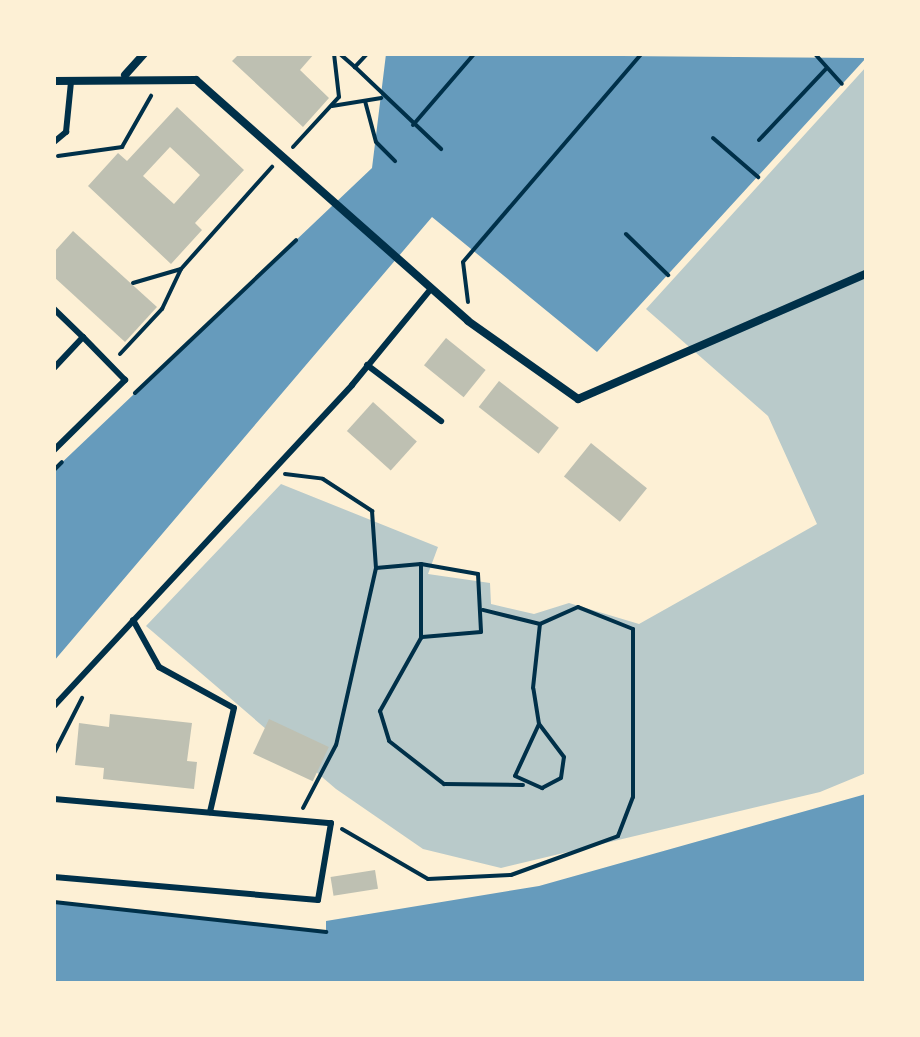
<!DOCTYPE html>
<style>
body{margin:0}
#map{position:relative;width:920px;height:1037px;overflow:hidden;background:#fdf0d5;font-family:Raleway,sans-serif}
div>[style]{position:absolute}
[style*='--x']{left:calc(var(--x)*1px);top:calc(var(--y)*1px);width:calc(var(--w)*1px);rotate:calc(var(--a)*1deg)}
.green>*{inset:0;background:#b9caca}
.water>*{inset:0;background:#669bbc}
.building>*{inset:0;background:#bec0b2;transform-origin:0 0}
.path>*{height:4px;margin:-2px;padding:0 2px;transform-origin:2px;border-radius:2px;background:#003049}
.service>*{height:6px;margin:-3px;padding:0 3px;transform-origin:3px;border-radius:3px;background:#003049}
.minor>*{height:8px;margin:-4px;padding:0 4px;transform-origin:4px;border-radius:4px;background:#003049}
span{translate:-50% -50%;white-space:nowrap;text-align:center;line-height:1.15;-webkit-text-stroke:7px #fdf0d5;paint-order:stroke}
.frame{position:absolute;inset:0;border:56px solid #fdf0d5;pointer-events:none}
</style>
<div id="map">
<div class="green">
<div style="clip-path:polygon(866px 67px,866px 773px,820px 792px,501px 868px,423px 849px,336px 789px,146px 626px,281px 484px,438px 547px,428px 574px,490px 583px,491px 604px,534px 614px,569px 603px,639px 624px,817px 524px,768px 416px,646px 309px)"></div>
</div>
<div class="water">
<div style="clip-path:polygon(386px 54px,866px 58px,597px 352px,432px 217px,54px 661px,54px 470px,372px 168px)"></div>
<div style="clip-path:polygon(866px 794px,866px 983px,54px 983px,54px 902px,326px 931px,326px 921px,539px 886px)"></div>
</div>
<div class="building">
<div style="clip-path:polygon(239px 54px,314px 54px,300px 70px,329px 98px,303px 127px,232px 61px)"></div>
<div style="clip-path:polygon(evenodd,177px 107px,244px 170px,195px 223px,202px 230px,171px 264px,88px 186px,118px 153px,127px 161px,177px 107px,170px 147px,200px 175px,174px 204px,143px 176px,170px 147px)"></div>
<div style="clip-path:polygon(73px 231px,157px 307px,125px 342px,54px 277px,54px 252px)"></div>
<div style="left:446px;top:338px;width:51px;height:35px;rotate:39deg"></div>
<div style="left:499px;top:381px;width:76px;height:33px;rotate:38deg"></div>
<div style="left:373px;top:402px;width:59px;height:39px;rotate:42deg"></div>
<div style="left:591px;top:443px;width:72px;height:43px;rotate:39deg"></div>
<div style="clip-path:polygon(110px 714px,192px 723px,187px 761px,197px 762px,194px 789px,103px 779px,104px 768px,75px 765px,79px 723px,109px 727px)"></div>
<div style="left:269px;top:719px;width:66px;height:38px;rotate:25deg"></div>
<div style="left:375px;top:870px;width:19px;height:45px;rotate:81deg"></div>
</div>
<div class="path">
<div style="--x:340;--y:54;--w:20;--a:41"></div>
<div style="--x:367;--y:54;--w:18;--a:133"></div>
<div style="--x:355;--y:67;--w:119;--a:43.6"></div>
<div style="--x:815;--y:54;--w:40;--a:48"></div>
<div style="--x:365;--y:101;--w:42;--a:75"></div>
<div style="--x:376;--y:142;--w:27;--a:45"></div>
<div style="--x:332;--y:106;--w:50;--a:-9.3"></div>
<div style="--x:413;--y:125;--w:94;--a:-49.3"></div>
<div style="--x:713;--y:138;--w:60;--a:40.9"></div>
<div style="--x:759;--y:140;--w:98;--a:-46.7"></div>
<div style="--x:293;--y:147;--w:68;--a:-47.4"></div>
<div style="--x:339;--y:97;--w:43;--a:-96.6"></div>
<div style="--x:58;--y:156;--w:65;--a:-8"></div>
<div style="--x:122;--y:147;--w:59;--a:-60.4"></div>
<div style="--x:626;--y:234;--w:59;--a:44.3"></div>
<div style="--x:133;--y:283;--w:50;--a:-16.3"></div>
<div style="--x:468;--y:302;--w:40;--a:-97.1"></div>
<div style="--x:463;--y:262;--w:274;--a:-49.4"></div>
<div style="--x:120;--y:354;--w:62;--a:-47"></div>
<div style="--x:162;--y:309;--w:44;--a:-64.6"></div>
<div style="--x:181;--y:269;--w:137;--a:-48.3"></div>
<div style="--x:135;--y:393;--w:222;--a:-43.5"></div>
<div style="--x:54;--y:470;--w:11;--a:-45"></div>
<div style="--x:285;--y:474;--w:38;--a:7"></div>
<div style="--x:323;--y:479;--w:59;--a:33.1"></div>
<div style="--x:372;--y:511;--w:57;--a:86"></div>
<div style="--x:376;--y:568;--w:181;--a:102.7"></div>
<div style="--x:336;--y:745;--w:71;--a:117.6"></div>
<div style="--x:421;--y:564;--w:74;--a:90"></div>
<div style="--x:421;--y:638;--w:84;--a:119.3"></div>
<div style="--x:380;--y:711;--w:31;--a:73"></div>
<div style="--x:389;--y:741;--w:70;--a:38"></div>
<div style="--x:444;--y:784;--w:79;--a:0.7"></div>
<div style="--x:376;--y:568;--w:45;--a:-5.1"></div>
<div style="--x:421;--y:564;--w:58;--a:10"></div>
<div style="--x:478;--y:574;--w:58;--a:87"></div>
<div style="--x:481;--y:632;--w:59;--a:175.2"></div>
<div style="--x:539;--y:724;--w:57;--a:114.8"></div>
<div style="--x:515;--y:776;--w:30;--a:24"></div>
<div style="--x:542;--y:788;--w:21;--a:-28"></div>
<div style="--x:561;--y:778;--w:21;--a:-82"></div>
<div style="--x:564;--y:757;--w:41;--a:-127.1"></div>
<div style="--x:539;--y:724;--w:36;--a:-99"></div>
<div style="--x:533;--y:688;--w:64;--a:-83.8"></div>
<div style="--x:54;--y:753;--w:62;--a:-63"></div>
<div style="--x:342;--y:829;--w:99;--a:30.2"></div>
<div style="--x:428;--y:879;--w:83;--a:-2.8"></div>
<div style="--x:511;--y:875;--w:114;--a:-20"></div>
<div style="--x:618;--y:836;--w:42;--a:-69"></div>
<div style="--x:633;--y:797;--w:168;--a:-90"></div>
<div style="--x:633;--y:629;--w:59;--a:-158.2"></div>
<div style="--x:578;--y:607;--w:42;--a:155.9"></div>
<div style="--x:540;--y:624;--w:59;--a:-166.2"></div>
<div style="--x:54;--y:902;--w:274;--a:6.3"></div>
</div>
<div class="service">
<div style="--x:54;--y:142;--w:16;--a:-40"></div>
<div style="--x:66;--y:132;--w:50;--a:-84.3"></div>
<div style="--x:54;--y:309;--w:40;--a:44"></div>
<div style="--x:83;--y:337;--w:42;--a:133.1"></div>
<div style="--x:367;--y:365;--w:93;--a:37.1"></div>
<div style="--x:54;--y:450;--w:100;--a:-44.6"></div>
<div style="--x:125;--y:380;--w:60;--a:-134.3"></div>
<div style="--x:133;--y:620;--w:54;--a:61"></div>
<div style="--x:159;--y:667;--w:85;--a:28.7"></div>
<div style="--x:234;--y:708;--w:107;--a:103"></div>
<div style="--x:54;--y:706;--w:438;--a:-47.1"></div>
<div style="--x:352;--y:385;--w:123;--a:-50.6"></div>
<div style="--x:54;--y:799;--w:278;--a:5"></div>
<div style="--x:331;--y:823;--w:78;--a:99.6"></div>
<div style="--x:318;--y:900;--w:265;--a:-175"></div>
</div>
<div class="minor">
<div style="--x:125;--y:75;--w:28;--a:-48"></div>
<div style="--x:54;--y:81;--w:142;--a:-0.4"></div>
<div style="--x:196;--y:80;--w:363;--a:41.5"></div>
<div style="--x:468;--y:321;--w:135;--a:35.3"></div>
<div style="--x:578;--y:399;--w:314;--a:-23.5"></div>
</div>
<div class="frame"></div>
</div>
